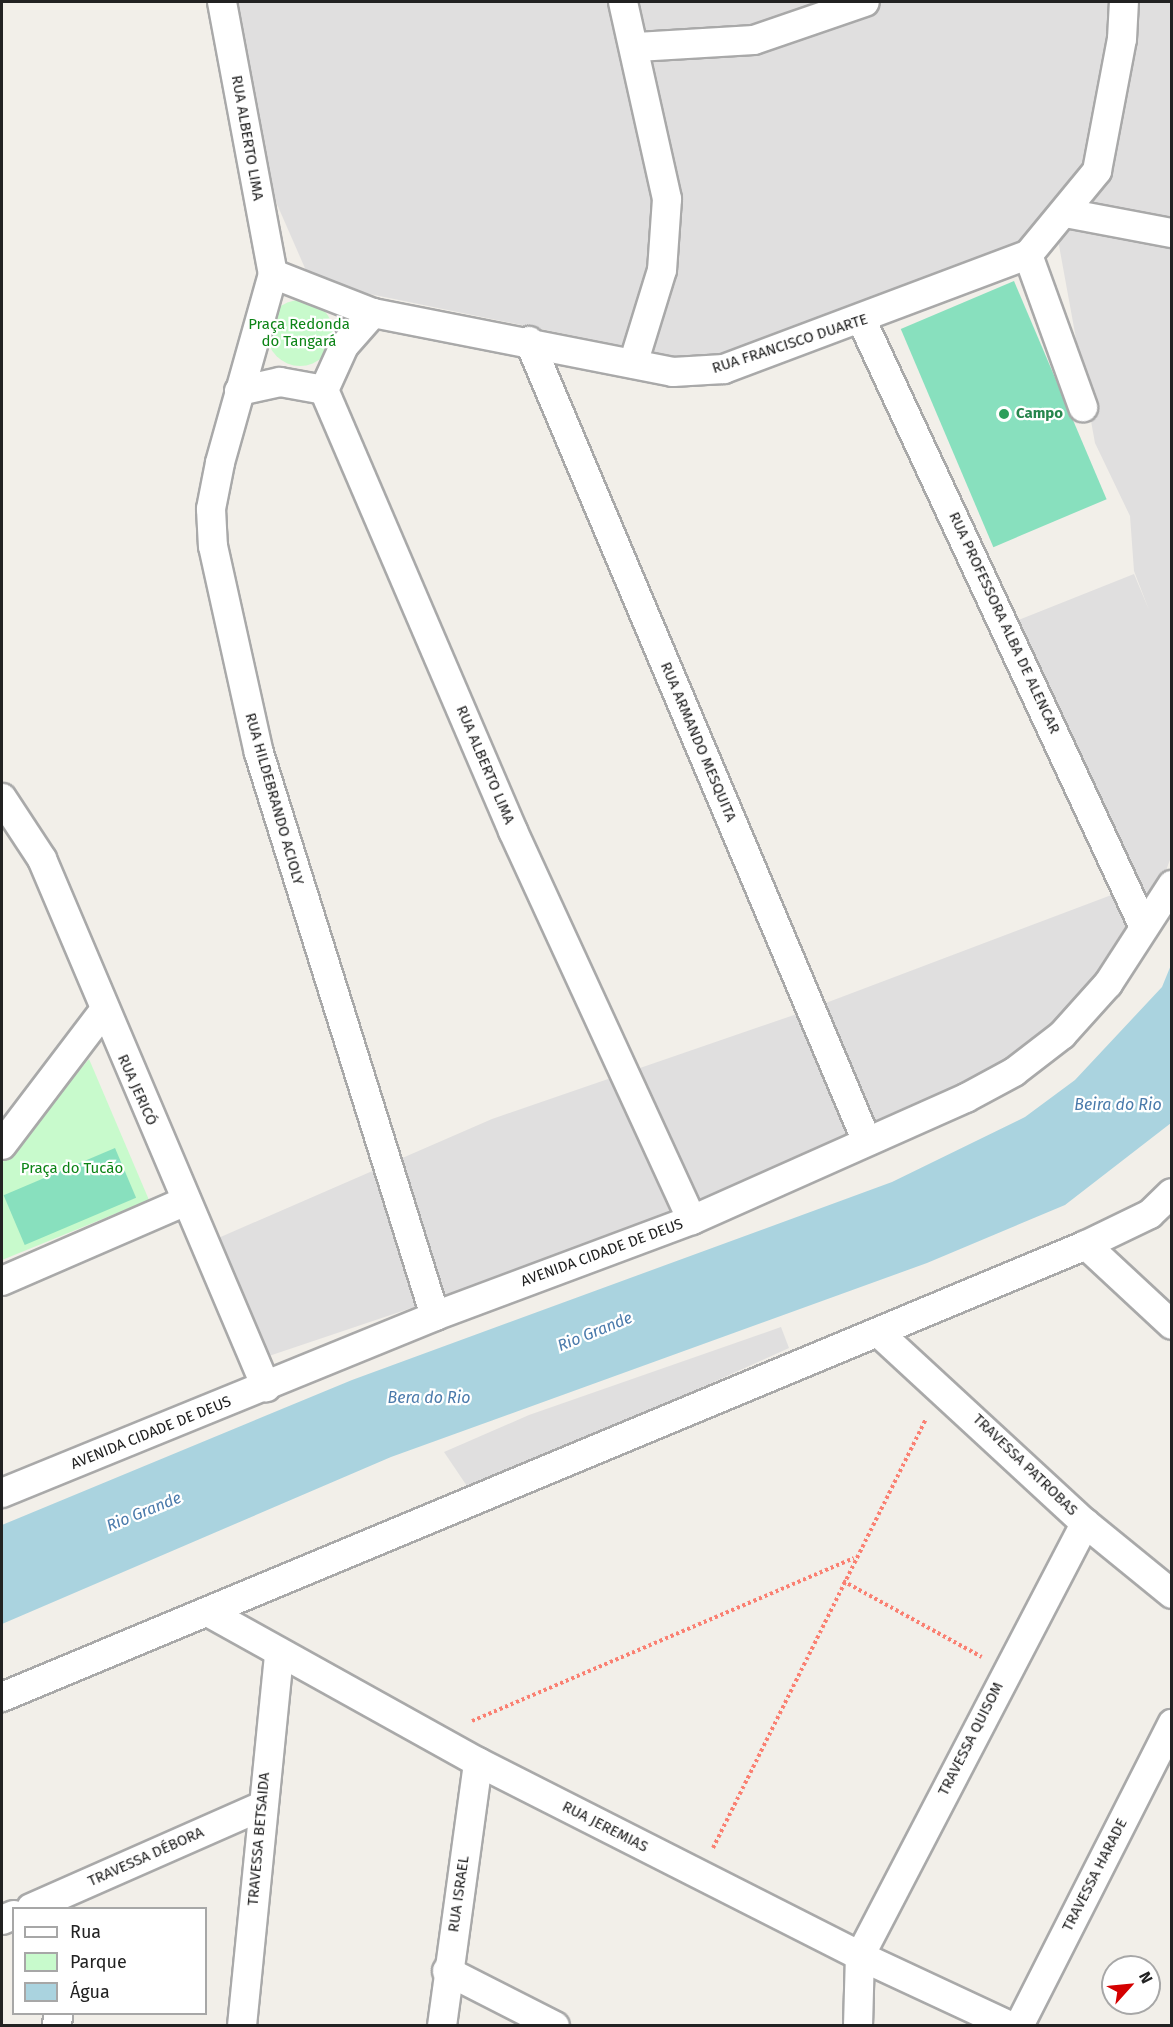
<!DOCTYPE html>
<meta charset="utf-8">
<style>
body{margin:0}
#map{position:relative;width:1173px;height:2027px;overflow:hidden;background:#f2efe9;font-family:"Fira Sans",sans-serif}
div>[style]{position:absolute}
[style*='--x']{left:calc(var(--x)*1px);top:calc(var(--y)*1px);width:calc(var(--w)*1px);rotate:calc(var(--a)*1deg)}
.residential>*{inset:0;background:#e0dfdf}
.park>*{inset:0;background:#c8facc}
.round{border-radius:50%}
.pitch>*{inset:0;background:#88e0be;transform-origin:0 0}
.water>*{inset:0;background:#aad3df}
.path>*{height:4px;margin-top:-2px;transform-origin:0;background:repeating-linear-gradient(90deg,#fa8072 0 3px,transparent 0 6px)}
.roads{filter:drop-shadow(2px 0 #a9a9a9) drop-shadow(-2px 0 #a9a9a9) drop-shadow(0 2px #a9a9a9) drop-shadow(0 -2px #a9a9a9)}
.minor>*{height:28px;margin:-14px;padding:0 14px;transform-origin:14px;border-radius:14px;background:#fff}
.dots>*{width:16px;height:16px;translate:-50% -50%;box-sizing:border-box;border:3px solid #fff;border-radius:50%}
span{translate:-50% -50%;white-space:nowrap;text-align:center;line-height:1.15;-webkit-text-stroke:4.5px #fff;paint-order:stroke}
.street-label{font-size:15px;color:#222}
.park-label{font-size:15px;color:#0c8416}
.leisure-label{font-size:15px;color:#27864d;font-weight:700}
.left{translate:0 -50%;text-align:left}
.water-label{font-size:16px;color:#4a7aab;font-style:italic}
.frame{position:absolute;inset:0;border:3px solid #222;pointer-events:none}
.legend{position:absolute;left:12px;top:1907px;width:195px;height:108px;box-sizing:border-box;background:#fff;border:2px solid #a7a7a7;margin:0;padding:8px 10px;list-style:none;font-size:18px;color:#222}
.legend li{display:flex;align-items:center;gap:12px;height:30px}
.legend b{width:30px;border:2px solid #a7a7a7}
.north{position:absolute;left:1101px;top:1955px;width:60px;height:60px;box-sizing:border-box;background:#fff;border:2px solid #a7a7a7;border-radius:50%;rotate:63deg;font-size:16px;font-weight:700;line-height:24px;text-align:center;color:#222}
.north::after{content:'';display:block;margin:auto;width:21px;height:27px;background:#d40000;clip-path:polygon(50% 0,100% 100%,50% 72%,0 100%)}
</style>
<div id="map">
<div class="residential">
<div style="clip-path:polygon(234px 2px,1171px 2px,1171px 857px,1158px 892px,1070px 1008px,979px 1078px,652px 1227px,263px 1358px,216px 1239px,492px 1119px,794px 1015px,1130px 888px,1016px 621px,1134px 574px,1149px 610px,1134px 571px,1130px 516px,1095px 443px,1056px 229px,958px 278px,713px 358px,677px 357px,311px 282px,276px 202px)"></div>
<div style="clip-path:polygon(781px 1327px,789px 1348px,471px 1492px,444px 1452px,529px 1415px)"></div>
</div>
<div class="park">
<div class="round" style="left:267px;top:300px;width:66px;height:66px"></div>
<div style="clip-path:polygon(89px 1059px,149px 1200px,2px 1260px,2px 1163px)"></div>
</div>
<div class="pitch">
<div style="left:1014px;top:281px;width:237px;height:123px;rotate:67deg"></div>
<div style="left:115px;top:1148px;width:54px;height:121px;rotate:67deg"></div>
</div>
<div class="water">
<div style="clip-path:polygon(1171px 965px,1171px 1123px,1065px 1205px,927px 1263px,391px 1457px,2px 1624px,2px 1525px,352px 1380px,892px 1182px,1025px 1117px,1075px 1080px,1162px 987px)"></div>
</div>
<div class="path">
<div style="--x:843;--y:1581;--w:158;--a:28.7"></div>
<div style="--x:472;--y:1721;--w:415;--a:-23.1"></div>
<div style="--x:713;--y:1848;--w:479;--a:-63.6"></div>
</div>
<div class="roads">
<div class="minor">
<div style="--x:222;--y:2;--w:277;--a:79.4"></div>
<div style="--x:273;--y:274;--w:196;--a:105.7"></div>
<div style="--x:220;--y:463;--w:47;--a:101.1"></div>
<div style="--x:211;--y:509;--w:37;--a:87"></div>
<div style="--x:213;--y:546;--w:212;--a:77.5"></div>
<div style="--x:259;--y:753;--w:590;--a:72.64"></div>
<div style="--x:623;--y:2;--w:202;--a:77.4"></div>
<div style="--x:667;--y:199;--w:71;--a:94"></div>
<div style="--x:662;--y:270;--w:98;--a:107.1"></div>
<div style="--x:637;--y:47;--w:117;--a:-3.4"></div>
<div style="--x:754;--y:40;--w:117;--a:-18.9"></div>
<div style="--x:1066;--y:213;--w:108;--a:10.7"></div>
<div style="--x:1028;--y:255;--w:162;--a:70.1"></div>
<div style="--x:273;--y:274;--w:107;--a:21.3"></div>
<div style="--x:373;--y:313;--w:306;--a:11.1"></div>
<div style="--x:673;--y:372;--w:51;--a:-3.4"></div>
<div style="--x:724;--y:369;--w:325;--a:-20.6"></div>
<div style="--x:1028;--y:255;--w:109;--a:-50.6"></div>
<div style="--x:1097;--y:171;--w:134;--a:-79.3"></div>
<div style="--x:1122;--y:39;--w:37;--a:-87"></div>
<div style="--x:373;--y:313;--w:44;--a:131.3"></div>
<div style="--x:344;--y:346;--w:48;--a:114.4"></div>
<div style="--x:324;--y:390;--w:480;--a:66.8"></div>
<div style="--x:513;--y:831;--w:428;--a:65.3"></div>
<div style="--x:862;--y:321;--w:668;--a:65.05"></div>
<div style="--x:529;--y:341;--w:869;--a:67.12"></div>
<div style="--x:239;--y:391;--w:42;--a:-12.4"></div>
<div style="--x:280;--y:382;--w:45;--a:10.3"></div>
<div style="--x:2;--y:798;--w:73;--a:56.7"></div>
<div style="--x:42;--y:859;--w:574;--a:67.01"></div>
<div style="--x:2;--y:1145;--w:167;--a:-52.8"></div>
<div style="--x:1086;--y:1245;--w:117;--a:42.9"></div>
<div style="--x:2;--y:1281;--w:201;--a:-23.5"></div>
<div style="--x:880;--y:1334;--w:279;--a:42.7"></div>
<div style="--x:1085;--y:1523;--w:112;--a:39.2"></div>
<div style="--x:2;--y:1493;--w:468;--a:-22.2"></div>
<div style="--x:435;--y:1316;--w:274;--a:-20.5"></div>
<div style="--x:692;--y:1220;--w:300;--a:-24"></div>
<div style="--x:966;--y:1098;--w:55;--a:-28.4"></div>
<div style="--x:1014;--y:1072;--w:61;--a:-37.6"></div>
<div style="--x:1062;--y:1035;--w:69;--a:-48"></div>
<div style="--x:1108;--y:984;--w:118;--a:-57.1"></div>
<div style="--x:208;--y:1612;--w:309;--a:29.1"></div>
<div style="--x:478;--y:1762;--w:428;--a:26.9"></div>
<div style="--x:860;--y:1956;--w:166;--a:25"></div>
<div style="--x:2;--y:1697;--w:1174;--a:-22.63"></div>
<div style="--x:1086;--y:1245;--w:71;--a:-25.8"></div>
<div style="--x:1150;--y:1214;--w:30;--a:-44"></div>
<div style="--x:31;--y:1908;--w:253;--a:-23.8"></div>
<div style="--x:2;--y:1920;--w:13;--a:-23"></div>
<div style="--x:447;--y:1971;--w:121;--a:27"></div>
<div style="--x:57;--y:2026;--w:12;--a:-85"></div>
<div style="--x:242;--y:2026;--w:375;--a:-84.3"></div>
<div style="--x:442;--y:2026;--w:266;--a:-82.2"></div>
<div style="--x:858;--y:2026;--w:70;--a:-88.4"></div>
<div style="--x:860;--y:1956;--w:488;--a:-62.5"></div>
<div style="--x:1019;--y:2026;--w:339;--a:-63.1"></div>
</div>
</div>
<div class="dots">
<div style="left:1004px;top:414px;background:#2e9e5b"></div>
</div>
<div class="street-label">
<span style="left:247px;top:138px;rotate:80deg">RUA ALBERTO LIMA</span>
<span style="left:790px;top:344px;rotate:-18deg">RUA FRANCISCO DUARTE</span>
<span style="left:1004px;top:623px;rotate:65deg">RUA PROFESSORA ALBA DE ALENCAR</span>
<span style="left:698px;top:742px;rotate:67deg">RUA ARMANDO MESQUITA</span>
<span style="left:485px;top:765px;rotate:67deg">RUA ALBERTO LIMA</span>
<span style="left:274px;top:799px;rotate:74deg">RUA HILDEBRANDO ACIOLY</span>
<span style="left:137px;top:1090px;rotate:66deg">RUA JERICÓ</span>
<span style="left:602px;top:1253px;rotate:-20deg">AVENIDA CIDADE DE DEUS</span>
<span style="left:151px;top:1433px;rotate:-22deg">AVENIDA CIDADE DE DEUS</span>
<span style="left:1025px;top:1465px;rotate:44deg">TRAVESSA PATROBAS</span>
<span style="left:971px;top:1739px;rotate:-63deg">TRAVESSA QUISOM</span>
<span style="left:605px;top:1827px;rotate:27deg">RUA JEREMIAS</span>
<span style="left:259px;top:1839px;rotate:-85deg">TRAVESSA BETSAIDA</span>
<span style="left:146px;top:1857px;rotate:-24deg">TRAVESSA DÉBORA</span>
<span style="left:1095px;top:1875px;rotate:-63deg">TRAVESSA HARADE</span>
<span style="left:459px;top:1894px;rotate:-82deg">RUA ISRAEL</span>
</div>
<div class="park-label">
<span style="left:299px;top:333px">Praça Redonda<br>do Tangará</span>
<span style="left:72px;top:1169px">Praça do Tucão</span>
</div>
<div class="leisure-label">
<span class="left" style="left:1016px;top:414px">Campo</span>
</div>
<div class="water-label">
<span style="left:1118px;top:1105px">Beira do Rio</span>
<span style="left:595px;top:1332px;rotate:-22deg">Rio Grande</span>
<span style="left:429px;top:1398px">Bera do Rio</span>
<span style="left:144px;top:1512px;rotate:-22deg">Rio Grande</span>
</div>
<div class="frame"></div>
<ul class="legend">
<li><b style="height:8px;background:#fff"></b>Rua</li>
<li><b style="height:16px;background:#c8facc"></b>Parque</li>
<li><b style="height:16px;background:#aad3df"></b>Água</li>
</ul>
<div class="north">N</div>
</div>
